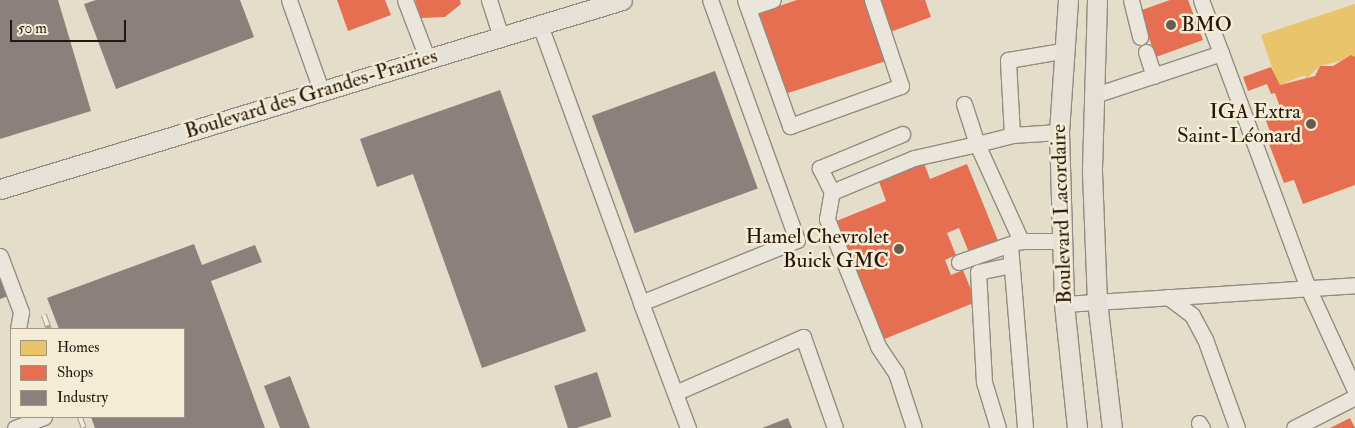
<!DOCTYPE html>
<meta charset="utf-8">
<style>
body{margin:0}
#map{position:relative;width:1355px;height:428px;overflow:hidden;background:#e4ddca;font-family:"IM FELL Double Pica",serif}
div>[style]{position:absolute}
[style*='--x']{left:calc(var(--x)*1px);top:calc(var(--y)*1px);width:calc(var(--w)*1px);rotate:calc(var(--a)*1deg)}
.homes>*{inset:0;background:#e9c46a}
.shops>*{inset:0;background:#e76f51}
.industry>*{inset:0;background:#8a817c;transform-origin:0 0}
.roads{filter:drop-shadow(1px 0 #928c80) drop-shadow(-1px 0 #928c80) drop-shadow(0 1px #928c80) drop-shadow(0 -1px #928c80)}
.minor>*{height:15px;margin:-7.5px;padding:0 7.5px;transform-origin:7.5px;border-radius:7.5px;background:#eae6dc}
.major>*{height:19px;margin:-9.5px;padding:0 9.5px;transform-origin:9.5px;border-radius:9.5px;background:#e6e1d7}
.rail>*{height:5.5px;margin-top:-2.75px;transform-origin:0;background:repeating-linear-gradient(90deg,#f5ecd5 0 11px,#a4a097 0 22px);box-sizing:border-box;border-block:1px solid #a4a097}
.dots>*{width:14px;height:14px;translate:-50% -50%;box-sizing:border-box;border:2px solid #f5ecd5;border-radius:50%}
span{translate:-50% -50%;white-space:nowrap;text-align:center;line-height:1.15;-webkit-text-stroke:5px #f5ecd5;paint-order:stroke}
.poi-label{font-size:21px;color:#25170d}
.left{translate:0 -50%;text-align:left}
.right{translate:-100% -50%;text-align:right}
.street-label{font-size:21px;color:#25170d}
.legend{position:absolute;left:10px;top:328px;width:175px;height:90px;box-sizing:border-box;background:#f5ecd5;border:1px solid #a29785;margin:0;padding:6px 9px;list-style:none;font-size:15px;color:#25170d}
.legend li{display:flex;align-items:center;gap:10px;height:25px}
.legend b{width:25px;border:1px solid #a29785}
.scale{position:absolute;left:10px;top:20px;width:116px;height:22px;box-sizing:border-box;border:2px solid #25170d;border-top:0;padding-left:6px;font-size:15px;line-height:18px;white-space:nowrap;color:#25170d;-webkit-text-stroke:4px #f5ecd5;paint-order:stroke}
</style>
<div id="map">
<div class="homes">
<div style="clip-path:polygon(1355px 4px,1355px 57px,1320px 66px,1306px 79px,1305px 75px,1280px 85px,1277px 82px,1261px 35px)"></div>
</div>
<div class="shops">
<div style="clip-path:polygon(337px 0,385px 0,391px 15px,348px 31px)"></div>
<div style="clip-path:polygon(415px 0,460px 0,461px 4px,445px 17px,421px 18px)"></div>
<div style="clip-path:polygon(797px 0,869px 0,889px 60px,785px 94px,758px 13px)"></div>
<div style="clip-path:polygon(878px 0,925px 0,931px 17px,890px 32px)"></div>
<div style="clip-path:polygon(1170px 0,1188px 0,1203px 40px,1156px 57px,1139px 11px)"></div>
<div style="clip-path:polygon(1351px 55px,1355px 57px,1355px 185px,1303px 204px,1294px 180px,1284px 183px,1266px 136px,1271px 134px,1263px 113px,1280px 107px,1275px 93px,1271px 94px,1267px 84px,1248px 91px,1243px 77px,1271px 67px,1280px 85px,1315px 76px,1320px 66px,1333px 66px)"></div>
<div style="clip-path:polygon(922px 158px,930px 179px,967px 164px,999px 243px,970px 255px,959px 228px,947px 233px,956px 255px,945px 260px,951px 275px,963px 270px,976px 302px,882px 340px,834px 222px,886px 201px,877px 176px)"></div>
<div style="clip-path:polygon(1350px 418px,1355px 428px,1330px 428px)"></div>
</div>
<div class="industry">
<div style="clip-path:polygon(0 0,58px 0,91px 111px,0 139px)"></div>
<div style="clip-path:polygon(96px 0,240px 0,254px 37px,116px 89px,84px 4px)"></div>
<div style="left:715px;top:71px;width:125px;height:131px;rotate:70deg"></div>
<div style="clip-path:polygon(500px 90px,586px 331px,482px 368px,413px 174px,377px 187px,360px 139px)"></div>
<div style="clip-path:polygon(194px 244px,202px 265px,255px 245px,262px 262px,211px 281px,265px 428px,95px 428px,91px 417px,184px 417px,184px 329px,59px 329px,47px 298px)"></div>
<div style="clip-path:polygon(0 276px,8px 296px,0 299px)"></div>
<div style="left:597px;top:372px;width:47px;height:45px;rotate:72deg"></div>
<div style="clip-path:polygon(290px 376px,310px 428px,280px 428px,264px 386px)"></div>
<div style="clip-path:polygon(788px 418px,792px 428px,762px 428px)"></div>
</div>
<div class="roads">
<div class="minor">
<div style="--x:289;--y:0;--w:96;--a:70.4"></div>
<div style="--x:405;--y:0;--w:62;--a:69.2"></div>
<div style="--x:489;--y:0;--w:38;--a:72"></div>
<div style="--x:745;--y:0;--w:134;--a:70.3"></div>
<div style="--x:790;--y:126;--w:118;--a:-19.8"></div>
<div style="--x:901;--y:86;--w:91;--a:-108.6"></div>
<div style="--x:1131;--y:0;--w:38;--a:76"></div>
<div style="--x:1201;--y:0;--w:57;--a:69.3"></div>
<div style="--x:748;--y:8;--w:26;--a:-18"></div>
<div style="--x:540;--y:25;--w:296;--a:70"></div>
<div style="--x:641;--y:303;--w:168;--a:-22"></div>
<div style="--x:797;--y:240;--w:255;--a:-109.9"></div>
<div style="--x:1146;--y:52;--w:25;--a:72"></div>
<div style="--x:1092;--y:96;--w:136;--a:-18.4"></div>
<div style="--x:1221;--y:53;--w:251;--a:69.7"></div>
<div style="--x:1308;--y:288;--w:112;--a:65.3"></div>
<div style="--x:964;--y:104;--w:42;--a:72"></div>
<div style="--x:977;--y:144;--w:36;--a:-14"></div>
<div style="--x:1012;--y:135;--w:75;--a:-93.1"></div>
<div style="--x:1008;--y:60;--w:55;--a:-9.5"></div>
<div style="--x:1012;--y:135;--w:47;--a:-3.7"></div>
<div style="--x:832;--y:192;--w:27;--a:-117"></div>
<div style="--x:820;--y:168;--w:89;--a:-22.5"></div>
<div style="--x:1010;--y:245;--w:184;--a:85.3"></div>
<div style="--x:0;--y:256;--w:60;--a:69.4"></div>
<div style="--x:21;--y:312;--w:17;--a:100"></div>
<div style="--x:959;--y:262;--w:64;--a:-19.3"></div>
<div style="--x:1168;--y:297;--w:30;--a:37"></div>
<div style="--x:1192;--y:315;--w:27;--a:62"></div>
<div style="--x:1205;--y:339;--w:95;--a:70.2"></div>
<div style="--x:641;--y:303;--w:134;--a:69.4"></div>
<div style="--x:1064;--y:304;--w:292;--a:-3.7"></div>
<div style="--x:675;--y:393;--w:140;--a:-23.6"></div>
<div style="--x:803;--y:337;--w:96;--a:70.6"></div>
<div style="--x:1199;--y:423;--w:6;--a:59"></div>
<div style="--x:15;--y:428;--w:31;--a:-21"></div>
<div style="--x:914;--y:428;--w:58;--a:-108.1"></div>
<div style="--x:896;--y:373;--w:32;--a:-124"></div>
<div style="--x:878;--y:346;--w:137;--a:-111.9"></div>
<div style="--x:827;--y:219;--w:27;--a:-80"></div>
<div style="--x:832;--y:192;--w:89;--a:-22.5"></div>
<div style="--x:914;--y:158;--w:65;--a:-12.5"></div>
<div style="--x:977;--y:144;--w:107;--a:65.6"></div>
<div style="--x:1021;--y:241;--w:41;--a:0"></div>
<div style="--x:998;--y:428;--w:48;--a:-106.9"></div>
<div style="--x:984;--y:382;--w:110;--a:-93.1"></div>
<div style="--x:978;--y:272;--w:34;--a:-12"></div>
<div style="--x:1294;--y:428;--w:68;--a:-26.9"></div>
</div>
<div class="major">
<div style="--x:1068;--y:0;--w:132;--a:93.9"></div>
<div style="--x:1059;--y:132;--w:172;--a:88.3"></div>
<div style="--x:1064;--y:304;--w:125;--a:84"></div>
<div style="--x:1097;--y:0;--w:172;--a:91.7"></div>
<div style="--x:1092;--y:172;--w:129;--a:87.8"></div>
<div style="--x:1097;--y:301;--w:128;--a:83.3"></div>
<div style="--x:0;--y:189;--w:650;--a:-16.9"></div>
</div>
</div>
<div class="rail">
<div style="--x:44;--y:315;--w:15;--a:70"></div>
<div style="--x:80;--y:417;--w:12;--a:70"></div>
</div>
<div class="dots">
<div style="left:1171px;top:25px;background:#685c4f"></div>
<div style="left:1311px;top:124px;background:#685c4f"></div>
<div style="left:899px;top:249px;background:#685c4f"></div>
</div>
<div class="poi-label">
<span class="left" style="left:1181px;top:25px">BMO</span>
<span class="right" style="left:1301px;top:124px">IGA Extra<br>Saint-Léonard</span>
<span class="right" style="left:889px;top:249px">Hamel Chevrolet<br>Buick GMC</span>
</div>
<div class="street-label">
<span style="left:311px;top:94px;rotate:-17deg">Boulevard des Grandes-Prairies</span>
<span style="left:1062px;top:214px;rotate:-92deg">Boulevard Lacordaire</span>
</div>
<ul class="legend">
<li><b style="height:14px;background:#e9c46a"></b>Homes</li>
<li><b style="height:14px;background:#e76f51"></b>Shops</li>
<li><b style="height:14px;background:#8a817c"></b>Industry</li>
</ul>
<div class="scale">50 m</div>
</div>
